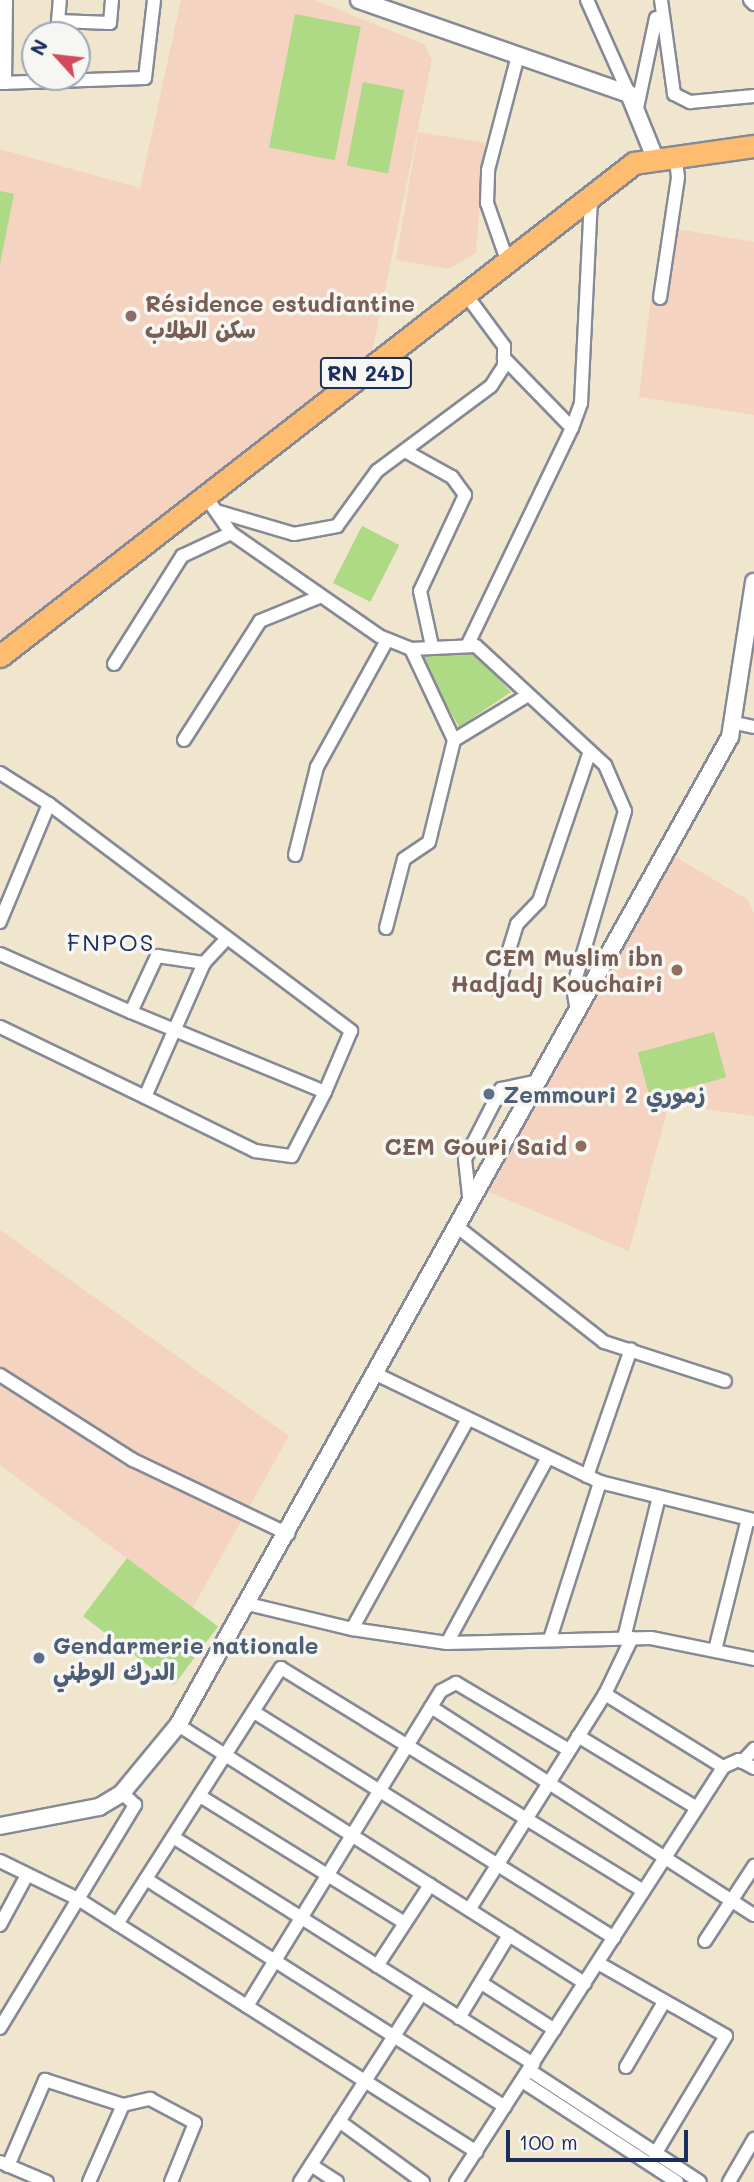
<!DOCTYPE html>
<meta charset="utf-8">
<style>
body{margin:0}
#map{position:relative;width:754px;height:2182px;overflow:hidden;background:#f0e6ce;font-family:Mali,"Playpen Sans Arabic",sans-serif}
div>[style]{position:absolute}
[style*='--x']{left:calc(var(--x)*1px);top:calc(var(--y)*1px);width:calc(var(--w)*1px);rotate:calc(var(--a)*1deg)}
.built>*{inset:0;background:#f4d3c0}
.green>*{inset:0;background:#aeda86;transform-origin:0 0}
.roads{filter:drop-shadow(2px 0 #868a96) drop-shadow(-2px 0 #868a96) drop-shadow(0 2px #868a96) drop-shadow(0 -2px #868a96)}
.minor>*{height:12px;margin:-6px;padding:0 6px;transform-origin:6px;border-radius:6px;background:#fff}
.tertiary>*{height:16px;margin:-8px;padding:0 8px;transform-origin:8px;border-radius:8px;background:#fff}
.primary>*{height:21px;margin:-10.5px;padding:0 10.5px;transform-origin:10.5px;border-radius:10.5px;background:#febc70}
.dots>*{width:19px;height:19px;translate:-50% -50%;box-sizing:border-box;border:4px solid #f6f6f2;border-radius:50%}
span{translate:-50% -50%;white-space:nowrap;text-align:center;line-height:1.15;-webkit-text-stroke:7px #f6f6f2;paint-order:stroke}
.shield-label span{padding:2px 5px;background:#f6f6f2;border:2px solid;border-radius:5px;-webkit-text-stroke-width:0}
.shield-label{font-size:21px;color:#1b2f5e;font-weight:700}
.education-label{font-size:23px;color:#785e54;font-weight:700}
.left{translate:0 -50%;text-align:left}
.right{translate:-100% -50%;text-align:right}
.service-label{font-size:23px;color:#4e5e75;font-weight:700}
.neighbourhood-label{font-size:24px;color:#1b2f5e;letter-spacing:2px}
.north{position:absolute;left:21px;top:21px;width:70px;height:70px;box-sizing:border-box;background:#f6f6f2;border:2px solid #9ea6b7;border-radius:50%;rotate:297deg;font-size:19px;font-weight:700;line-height:28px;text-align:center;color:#1b2f5e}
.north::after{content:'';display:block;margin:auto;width:24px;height:32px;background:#d1495b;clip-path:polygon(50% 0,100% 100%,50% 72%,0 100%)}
.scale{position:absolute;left:506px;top:2130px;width:182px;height:32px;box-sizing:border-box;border:4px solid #1b2f5e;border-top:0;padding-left:9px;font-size:21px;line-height:24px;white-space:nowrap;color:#1b2f5e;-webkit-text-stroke:5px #f6f6f2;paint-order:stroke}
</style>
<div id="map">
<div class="built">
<div style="clip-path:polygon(181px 0,315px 0,424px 44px,432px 60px,372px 353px,0 641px,0 149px,140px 188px)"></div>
<div style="clip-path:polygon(418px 132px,485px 143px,476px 253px,449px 269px,396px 260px)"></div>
<div style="clip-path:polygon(672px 228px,754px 242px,754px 415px,639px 397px,651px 296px,659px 298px)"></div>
<div style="clip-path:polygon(666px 851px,748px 900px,754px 913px,754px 1116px,669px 1104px,629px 1251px,482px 1189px)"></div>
<div style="clip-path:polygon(0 1230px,289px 1436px,193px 1607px,0 1465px)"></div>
</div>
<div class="green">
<div style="left:295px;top:14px;width:67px;height:136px;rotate:11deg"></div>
<div style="left:363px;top:82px;width:42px;height:85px;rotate:11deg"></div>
<div style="clip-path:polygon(0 191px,14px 194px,0 264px)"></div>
<div style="left:362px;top:526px;width:42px;height:64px;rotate:27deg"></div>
<div style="clip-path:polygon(472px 650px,511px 692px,459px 727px,419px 656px)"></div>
<div style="left:714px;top:1032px;width:47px;height:79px;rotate:75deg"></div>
<div style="left:127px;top:1558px;width:114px;height:73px;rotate:37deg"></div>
</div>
<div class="roads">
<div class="minor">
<div style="--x:587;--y:0;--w:103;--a:65.9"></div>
<div style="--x:661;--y:0;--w:95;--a:82.1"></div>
<div style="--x:674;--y:94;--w:18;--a:27"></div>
<div style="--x:690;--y:102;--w:64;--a:-5.4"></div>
<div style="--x:750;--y:0;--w:6;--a:45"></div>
<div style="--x:58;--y:21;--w:21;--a:-85"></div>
<div style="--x:57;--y:35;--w:14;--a:-86"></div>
<div style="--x:58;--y:21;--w:52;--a:2.2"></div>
<div style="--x:110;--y:23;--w:23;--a:-85"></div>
<div style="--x:0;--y:83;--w:145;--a:-2"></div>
<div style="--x:145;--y:78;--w:79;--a:-83.4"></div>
<div style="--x:5;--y:83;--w:83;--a:-89.3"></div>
<div style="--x:637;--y:108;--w:92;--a:-78.1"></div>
<div style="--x:508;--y:263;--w:64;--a:-109.3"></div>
<div style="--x:487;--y:203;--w:33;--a:-88"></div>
<div style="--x:488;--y:170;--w:118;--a:-75.3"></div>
<div style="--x:660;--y:298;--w:122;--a:-81.5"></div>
<div style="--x:678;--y:177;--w:23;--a:-97"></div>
<div style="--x:572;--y:428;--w:27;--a:-70"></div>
<div style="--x:581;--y:403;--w:206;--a:-87.2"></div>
<div style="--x:405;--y:451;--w:54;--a:29"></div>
<div style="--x:452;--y:477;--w:22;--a:54"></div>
<div style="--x:465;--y:495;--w:106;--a:115.1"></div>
<div style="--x:420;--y:591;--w:56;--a:77.7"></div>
<div style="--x:206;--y:497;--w:44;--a:55.2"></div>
<div style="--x:231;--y:533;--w:180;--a:34.8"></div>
<div style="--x:379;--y:636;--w:35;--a:22"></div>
<div style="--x:411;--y:649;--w:65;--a:-2.6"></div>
<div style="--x:476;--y:646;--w:176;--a:42.7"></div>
<div style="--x:605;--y:765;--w:50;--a:66.5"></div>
<div style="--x:625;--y:811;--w:184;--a:106.4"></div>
<div style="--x:573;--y:988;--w:22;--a:80"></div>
<div style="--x:216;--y:511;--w:81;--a:16.4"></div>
<div style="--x:294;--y:534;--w:44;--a:-10.5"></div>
<div style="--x:337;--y:526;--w:68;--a:-54"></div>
<div style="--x:377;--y:471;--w:142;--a:-36.7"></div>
<div style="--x:491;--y:386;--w:24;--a:-57"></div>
<div style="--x:504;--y:366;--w:20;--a:-90"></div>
<div style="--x:504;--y:346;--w:62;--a:-126.5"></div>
<div style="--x:468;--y:644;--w:240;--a:-64.3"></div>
<div style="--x:572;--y:428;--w:98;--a:-134.2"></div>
<div style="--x:114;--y:664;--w:128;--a:-57.8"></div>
<div style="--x:182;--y:556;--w:54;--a:-25.1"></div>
<div style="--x:735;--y:723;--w:19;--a:12"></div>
<div style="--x:184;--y:740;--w:141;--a:-57.4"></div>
<div style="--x:260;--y:621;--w:64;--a:-22.1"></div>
<div style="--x:454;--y:740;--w:87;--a:-31.3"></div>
<div style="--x:0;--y:773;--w:58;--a:32.3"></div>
<div style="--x:49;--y:804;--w:128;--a:112.6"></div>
<div style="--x:49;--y:804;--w:378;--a:36.9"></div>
<div style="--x:351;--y:1031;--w:66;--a:113.1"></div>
<div style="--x:325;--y:1092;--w:210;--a:-157.6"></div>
<div style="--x:295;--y:855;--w:91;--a:-76"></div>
<div style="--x:317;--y:767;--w:145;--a:-61.1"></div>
<div style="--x:386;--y:928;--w:71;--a:-75.4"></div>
<div style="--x:404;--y:859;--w:30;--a:-34"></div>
<div style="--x:429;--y:842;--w:105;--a:-76.2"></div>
<div style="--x:454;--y:740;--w:101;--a:-115.3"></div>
<div style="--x:0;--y:954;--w:143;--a:23.9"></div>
<div style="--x:131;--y:1012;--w:62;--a:-65.1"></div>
<div style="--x:157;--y:956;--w:48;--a:8.5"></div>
<div style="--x:204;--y:963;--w:146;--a:113.8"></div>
<div style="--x:145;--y:1097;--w:161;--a:-154.2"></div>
<div style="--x:204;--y:963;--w:34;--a:-47"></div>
<div style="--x:497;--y:989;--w:68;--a:-72.9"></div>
<div style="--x:517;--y:924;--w:32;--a:-46"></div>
<div style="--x:539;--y:901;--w:158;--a:-71.2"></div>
<div style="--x:145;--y:1097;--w:123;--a:26.1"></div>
<div style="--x:255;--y:1151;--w:37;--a:8"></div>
<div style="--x:292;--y:1156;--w:72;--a:-62.7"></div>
<div style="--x:470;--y:1205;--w:46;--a:-96.2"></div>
<div style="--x:465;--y:1159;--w:79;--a:-62.8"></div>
<div style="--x:501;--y:1089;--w:39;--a:-12"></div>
<div style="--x:460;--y:1229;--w:183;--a:38.1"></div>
<div style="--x:604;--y:1342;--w:127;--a:17.9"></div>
<div style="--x:0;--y:1375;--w:158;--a:32.6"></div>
<div style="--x:133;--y:1460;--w:172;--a:25.5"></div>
<div style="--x:378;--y:1375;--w:246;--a:25.7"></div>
<div style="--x:600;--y:1482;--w:159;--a:13.9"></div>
<div style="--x:468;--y:1419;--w:240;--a:118.9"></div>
<div style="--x:352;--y:1629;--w:96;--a:8.4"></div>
<div style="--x:447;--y:1643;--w:204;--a:-1.4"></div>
<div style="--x:651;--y:1638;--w:105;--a:11.5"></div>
<div style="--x:587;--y:1476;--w:134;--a:-70.9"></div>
<div style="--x:248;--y:1604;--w:107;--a:13.5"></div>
<div style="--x:624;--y:1638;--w:145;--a:-76.1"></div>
<div style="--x:550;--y:1639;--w:165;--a:-72.3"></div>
<div style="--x:447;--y:1643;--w:209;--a:-61.5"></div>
<div style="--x:715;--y:1650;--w:135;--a:-75.9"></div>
<div style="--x:605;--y:1694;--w:62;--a:-64.3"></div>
<div style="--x:431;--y:1707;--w:384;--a:32.8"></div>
<div style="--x:254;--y:1712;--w:425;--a:32.1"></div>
<div style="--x:178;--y:1725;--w:482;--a:32.4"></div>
<div style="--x:578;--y:1736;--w:139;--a:31.2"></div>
<div style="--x:742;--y:1762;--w:18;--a:-47"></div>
<div style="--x:723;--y:1767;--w:17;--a:-24"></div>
<div style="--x:739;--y:1760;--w:17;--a:28"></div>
<div style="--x:200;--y:1796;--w:241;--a:31.8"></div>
<div style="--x:173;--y:1837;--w:426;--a:32.2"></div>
<div style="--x:0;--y:1861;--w:87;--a:26"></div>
<div style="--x:78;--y:1899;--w:472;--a:32.4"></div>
<div style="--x:146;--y:1879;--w:425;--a:32.4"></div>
<div style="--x:117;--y:1924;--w:304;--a:-57.4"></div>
<div style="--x:281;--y:1668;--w:424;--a:31.6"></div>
<div style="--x:0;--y:1925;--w:57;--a:-61.6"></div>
<div style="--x:705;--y:1941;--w:90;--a:-56.8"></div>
<div style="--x:598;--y:1963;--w:147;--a:29.7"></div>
<div style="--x:726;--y:2036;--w:138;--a:121"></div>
<div style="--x:377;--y:1966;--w:97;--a:-56.8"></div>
<div style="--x:483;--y:1984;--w:85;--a:32.6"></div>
<div style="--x:247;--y:2006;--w:370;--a:-58.4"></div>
<div style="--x:441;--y:1691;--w:17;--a:-28"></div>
<div style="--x:456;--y:1683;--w:131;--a:30.7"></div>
<div style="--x:459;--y:2018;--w:97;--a:-58.9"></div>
<div style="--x:0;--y:2028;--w:261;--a:-58.8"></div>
<div style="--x:135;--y:1805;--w:18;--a:-137"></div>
<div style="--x:626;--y:2067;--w:75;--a:-59.7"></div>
<div style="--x:529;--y:2070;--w:204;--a:33.2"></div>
<div style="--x:522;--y:2081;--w:185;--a:33.1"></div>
<div style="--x:339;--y:2121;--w:104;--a:36"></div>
<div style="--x:0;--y:2162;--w:51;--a:23.1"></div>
<div style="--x:311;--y:2165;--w:31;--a:33"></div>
<div style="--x:8;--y:2166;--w:94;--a:-66.7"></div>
<div style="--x:45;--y:2080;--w:82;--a:17.8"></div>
<div style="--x:89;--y:2182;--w:84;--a:-66.2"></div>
<div style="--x:123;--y:2105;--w:28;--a:-13"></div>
<div style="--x:150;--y:2099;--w:51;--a:28.1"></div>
<div style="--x:195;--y:2123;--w:64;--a:112.1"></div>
<div style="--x:300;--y:2182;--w:224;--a:-57.2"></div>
<div style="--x:456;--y:2182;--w:493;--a:-57.2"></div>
<div style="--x:723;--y:1767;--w:139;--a:-148.3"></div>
<div style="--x:605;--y:1694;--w:255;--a:122.2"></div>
<div style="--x:729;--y:2182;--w:50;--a:-59.8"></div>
</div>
<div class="tertiary">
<div style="--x:359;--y:0;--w:286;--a:19.2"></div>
<div style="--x:629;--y:94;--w:69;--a:67.9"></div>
<div style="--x:0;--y:1826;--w:101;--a:-10.9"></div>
<div style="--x:99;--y:1807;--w:27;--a:-31"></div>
<div style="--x:122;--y:1793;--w:88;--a:-50.5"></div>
<div style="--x:178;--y:1725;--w:1132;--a:-60.81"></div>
<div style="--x:730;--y:737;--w:157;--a:-81.2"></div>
</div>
<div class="primary">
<div style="--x:0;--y:656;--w:803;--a:-37.87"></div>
<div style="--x:634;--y:163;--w:121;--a:-8.1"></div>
</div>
</div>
<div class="dots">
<div style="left:131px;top:316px;background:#8d6e63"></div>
<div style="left:677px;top:970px;background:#8d6e63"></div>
<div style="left:489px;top:1094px;background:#5c6f8a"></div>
<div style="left:581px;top:1146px;background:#8d6e63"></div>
<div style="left:39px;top:1658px;background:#5c6f8a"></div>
</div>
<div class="shield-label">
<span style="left:366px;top:373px">RN 24D</span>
</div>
<div class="education-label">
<span class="left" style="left:145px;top:316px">Résidence estudiantine<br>سكن الطلاب</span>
<span class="right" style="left:663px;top:970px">CEM Muslim ibn<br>Hadjadj Kouchairi</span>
<span class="right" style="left:567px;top:1146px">CEM Gouri Said</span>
</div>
<div class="service-label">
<span class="left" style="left:503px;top:1094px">Zemmouri 2 زموري</span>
<span class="left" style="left:53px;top:1658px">Gendarmerie nationale<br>الدرك الوطني</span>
</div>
<div class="neighbourhood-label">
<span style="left:111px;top:942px">FNPOS</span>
</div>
<div class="north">N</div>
<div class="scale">100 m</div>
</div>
